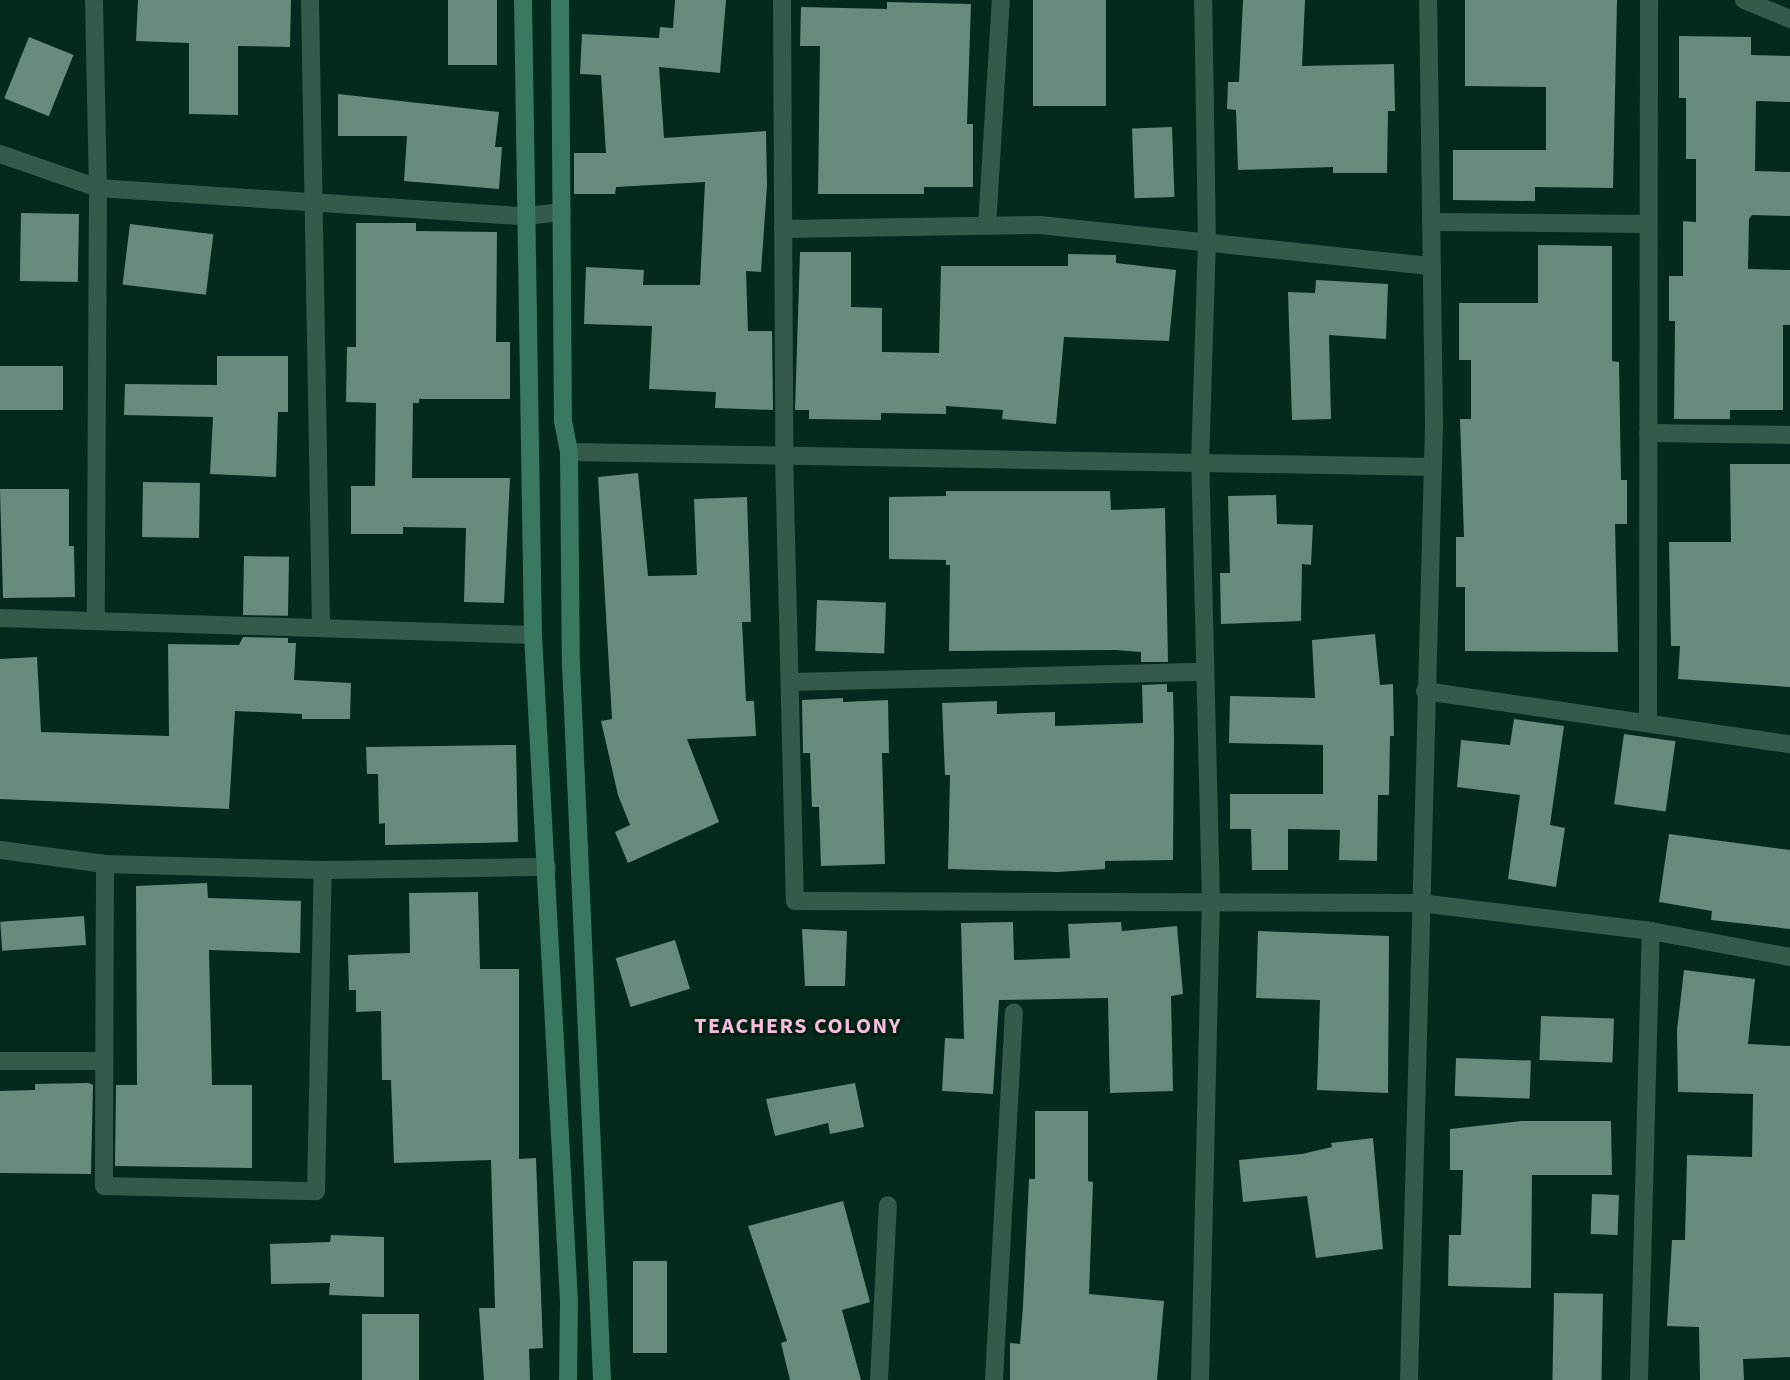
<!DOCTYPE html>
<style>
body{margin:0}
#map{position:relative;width:1790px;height:1380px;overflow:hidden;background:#032a1d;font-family:"Source Sans 3",sans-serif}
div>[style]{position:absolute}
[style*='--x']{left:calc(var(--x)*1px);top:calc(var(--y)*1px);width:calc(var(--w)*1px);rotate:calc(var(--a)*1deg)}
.building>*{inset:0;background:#678c7c;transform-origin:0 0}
.street>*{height:18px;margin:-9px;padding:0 9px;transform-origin:9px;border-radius:9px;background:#345a4a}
.secondary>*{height:18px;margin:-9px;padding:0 9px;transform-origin:9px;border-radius:9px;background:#397960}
span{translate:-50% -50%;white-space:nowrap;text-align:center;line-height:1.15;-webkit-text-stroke:6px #002014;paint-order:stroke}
.district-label{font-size:22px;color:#f7bbdb;font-weight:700;letter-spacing:1.5px}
</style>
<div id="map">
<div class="building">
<div style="clip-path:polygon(138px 0,291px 0,290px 47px,238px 46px,238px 115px,189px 114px,189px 43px,136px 41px)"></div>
<div style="left:448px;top:0;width:49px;height:65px"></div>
<div style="clip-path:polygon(675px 0,726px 0,720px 73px,659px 67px,664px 138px,766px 131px,767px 186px,761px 272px,746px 271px,748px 331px,772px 331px,773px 410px,715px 408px,716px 392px,649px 389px,652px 326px,584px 324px,586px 267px,644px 270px,643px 285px,700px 285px,705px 182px,616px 187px,615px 194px,574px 194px,574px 153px,606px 153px,601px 75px,580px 74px,582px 34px,659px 38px,660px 27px,673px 28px)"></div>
<div style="left:1033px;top:0;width:73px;height:106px"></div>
<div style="clip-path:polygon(1243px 0,1305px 0,1302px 66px,1394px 64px,1395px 111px,1388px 111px,1387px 173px,1333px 173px,1333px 167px,1238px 170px,1236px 110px,1227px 109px,1228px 82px,1239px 82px)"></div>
<div style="clip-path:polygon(1465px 0,1617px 0,1613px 188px,1535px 187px,1535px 201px,1453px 200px,1453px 150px,1546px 150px,1546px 87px,1465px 86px)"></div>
<div style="clip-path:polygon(887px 2px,971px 4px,967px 124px,973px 124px,973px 187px,924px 187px,924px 194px,818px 194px,820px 46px,800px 46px,801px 7px,887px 9px)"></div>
<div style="clip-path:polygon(1679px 36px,1751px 37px,1751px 55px,1790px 56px,1790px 102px,1756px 101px,1755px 171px,1790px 172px,1790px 216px,1752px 215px,1749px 219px,1748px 269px,1790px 270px,1790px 325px,1783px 325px,1783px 410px,1730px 410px,1730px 419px,1674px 419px,1675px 321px,1669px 321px,1669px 276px,1683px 276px,1683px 221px,1696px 222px,1696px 159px,1686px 159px,1686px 98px,1679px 98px)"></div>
<div style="left:29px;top:37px;width:48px;height:66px;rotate:22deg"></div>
<div style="clip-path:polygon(338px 94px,499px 112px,495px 147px,502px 147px,499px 189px,404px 181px,407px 136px,338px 136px)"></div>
<div style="left:1172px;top:127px;width:70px;height:40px;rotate:88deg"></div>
<div style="left:21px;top:213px;width:58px;height:68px;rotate:1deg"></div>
<div style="clip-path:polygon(356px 223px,416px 223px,416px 231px,497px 232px,496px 342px,510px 342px,510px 399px,419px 399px,419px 403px,413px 403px,412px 478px,510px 478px,504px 603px,464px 602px,466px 528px,403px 527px,403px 534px,351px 534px,351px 486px,375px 486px,376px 403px,346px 402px,347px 347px,356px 347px)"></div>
<div style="left:130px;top:224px;width:84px;height:61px;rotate:7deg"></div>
<div style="clip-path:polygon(1538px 245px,1612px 246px,1612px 361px,1619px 362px,1621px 480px,1627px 480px,1627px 524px,1615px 524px,1618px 652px,1465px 651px,1465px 587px,1456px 587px,1456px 537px,1464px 537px,1460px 419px,1471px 419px,1471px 360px,1459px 360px,1459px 303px,1538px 303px)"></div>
<div style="clip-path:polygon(800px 252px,851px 252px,851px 307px,882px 308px,882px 352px,939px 353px,941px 266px,1068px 266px,1068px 254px,1116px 255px,1116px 263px,1176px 270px,1169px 341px,1064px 337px,1056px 424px,1002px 419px,1003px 410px,946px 406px,946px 414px,881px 413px,881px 420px,809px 419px,809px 410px,795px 410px)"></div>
<div style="clip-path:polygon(1316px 280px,1388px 284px,1386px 339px,1329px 335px,1331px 419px,1292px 420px,1288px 292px,1315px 293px)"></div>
<div style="clip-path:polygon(217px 356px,288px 356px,288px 412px,278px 412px,276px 477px,210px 474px,213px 417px,124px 415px,125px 384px,217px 385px)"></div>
<div style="left:0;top:366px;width:63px;height:44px"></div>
<div style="clip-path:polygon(1730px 464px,1790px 464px,1790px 687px,1678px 679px,1680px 646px,1671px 646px,1669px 542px,1731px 542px)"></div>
<div style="clip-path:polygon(638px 473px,648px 576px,697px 575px,694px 499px,747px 497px,751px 622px,742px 622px,746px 701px,754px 701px,756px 736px,687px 739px,719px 822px,628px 863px,615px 832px,630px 825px,618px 795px,601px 721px,612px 719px,598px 477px)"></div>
<div style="left:143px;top:482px;width:57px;height:55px;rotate:1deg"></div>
<div style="clip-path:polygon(0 489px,69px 489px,69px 546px,74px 546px,75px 597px,3px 598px)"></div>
<div style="clip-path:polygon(946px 491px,1110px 491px,1111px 510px,1165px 508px,1168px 662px,1141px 662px,1141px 652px,1116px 650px,949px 651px,950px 565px,946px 565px,946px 560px,889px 559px,889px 497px,946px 496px)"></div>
<div style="clip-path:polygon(1276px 495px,1277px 524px,1313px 525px,1311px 565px,1302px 564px,1301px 621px,1221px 624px,1220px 573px,1230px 573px,1228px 496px)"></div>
<div style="left:244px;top:556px;width:45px;height:59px;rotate:1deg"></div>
<div style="left:817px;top:600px;width:69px;height:51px;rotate:2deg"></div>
<div style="clip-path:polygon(1375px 634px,1380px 685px,1393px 684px,1394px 736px,1390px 736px,1389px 795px,1378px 795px,1377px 861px,1339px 860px,1340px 830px,1288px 829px,1288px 870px,1252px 870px,1251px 829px,1230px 829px,1230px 794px,1323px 794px,1323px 745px,1229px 743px,1230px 696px,1315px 698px,1312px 640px)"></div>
<div style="clip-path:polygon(243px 637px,288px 638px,288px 643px,296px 643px,294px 680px,351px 683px,350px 719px,302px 719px,302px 714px,235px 711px,229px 809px,0 799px,0 659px,37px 657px,41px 732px,169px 736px,168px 644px,239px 645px)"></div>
<div style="clip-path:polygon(1167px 684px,1167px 692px,1173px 692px,1174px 738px,1173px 860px,1105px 861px,1105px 869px,1058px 872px,948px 869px,950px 775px,945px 775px,942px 703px,997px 701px,997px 714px,1055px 712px,1055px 726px,1143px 723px,1142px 685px)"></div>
<div style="clip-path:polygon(843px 698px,843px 702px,888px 700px,889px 753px,882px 753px,885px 864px,821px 866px,819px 807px,812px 807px,810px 753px,803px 753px,802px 700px)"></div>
<div style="clip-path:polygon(1514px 719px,1564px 726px,1550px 825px,1565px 828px,1556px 887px,1508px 879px,1520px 795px,1457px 787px,1461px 740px,1510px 745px)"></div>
<div style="left:1624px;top:734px;width:52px;height:71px;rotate:8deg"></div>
<div style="clip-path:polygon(516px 745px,518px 842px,385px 845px,385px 823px,379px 824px,378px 774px,367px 774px,366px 747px)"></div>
<div style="clip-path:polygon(1669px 834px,1790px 850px,1790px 929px,1711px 920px,1712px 911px,1659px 902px)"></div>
<div style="clip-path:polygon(207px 883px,208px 898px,301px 901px,300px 953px,209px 950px,212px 1085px,252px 1085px,252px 1168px,115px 1166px,116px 1085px,137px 1085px,136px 886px)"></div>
<div style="clip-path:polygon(478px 892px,480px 969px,519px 969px,519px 1159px,536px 1158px,543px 1348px,529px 1349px,530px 1380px,484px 1380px,479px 1308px,495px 1308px,491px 1160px,394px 1163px,391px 1080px,382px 1080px,381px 1011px,356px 1012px,356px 990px,349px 990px,348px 955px,410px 953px,409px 893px)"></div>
<div style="left:84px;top:916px;width:29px;height:84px;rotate:86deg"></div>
<div style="clip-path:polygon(1013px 922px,1014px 960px,1070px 958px,1068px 924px,1121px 922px,1122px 931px,1177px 926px,1183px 994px,1171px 996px,1173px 1091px,1110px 1093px,1108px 998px,999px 1000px,993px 1094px,942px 1091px,945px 1038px,964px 1039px,961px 923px)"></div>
<div style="clip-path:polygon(802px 929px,847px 931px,845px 986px,805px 986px)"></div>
<div style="clip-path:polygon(1258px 931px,1389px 936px,1388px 1093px,1317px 1090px,1320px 1000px,1256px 998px)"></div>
<div style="left:675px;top:940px;width:51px;height:62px;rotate:73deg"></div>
<div style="clip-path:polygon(1684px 970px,1755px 979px,1748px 1044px,1790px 1046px,1790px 1357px,1743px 1359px,1744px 1380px,1700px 1380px,1699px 1327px,1667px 1326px,1672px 1240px,1685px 1240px,1687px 1155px,1752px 1157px,1753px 1094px,1678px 1092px,1677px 1030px)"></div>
<div style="left:1541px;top:1016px;width:73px;height:44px;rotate:2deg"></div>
<div style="left:1456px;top:1058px;width:75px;height:38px;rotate:2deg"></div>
<div style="clip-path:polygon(89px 1083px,93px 1085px,91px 1174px,0 1173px,0 1091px,35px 1090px,35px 1084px)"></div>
<div style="clip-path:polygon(855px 1083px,864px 1127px,830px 1134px,828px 1123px,775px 1136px,766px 1099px)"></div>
<div style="clip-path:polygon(1035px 1111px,1088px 1111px,1088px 1181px,1093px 1182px,1089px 1294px,1164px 1301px,1157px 1380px,1010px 1380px,1010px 1343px,1020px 1344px,1023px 1306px,1029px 1179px,1035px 1179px)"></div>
<div style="clip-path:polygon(1522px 1121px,1611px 1121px,1612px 1175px,1532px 1175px,1531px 1288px,1448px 1286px,1449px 1235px,1461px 1235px,1463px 1170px,1450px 1170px,1450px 1129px)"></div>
<div style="clip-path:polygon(1373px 1138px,1383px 1249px,1316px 1258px,1307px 1196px,1243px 1202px,1239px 1160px,1302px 1154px,1332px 1147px,1331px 1143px)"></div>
<div style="left:1592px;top:1194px;width:27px;height:40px;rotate:2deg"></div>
<div style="clip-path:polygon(843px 1201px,870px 1302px,842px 1310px,861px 1380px,790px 1380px,781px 1343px,787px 1341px,748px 1226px)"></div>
<div style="clip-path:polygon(331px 1235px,384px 1237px,384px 1297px,329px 1295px,330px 1283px,271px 1284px,270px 1244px,330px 1242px)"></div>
<div style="left:633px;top:1261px;width:34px;height:92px"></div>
<div style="left:1554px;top:1293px;width:49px;height:87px;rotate:1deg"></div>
<div style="left:419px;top:1314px;width:66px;height:57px;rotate:90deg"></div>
</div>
<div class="street">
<div style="--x:94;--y:0;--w:188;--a:88.8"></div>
<div style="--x:98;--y:188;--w:433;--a:90.3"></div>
<div style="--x:310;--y:0;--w:627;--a:88.99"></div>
<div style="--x:782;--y:0;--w:455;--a:89.7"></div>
<div style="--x:784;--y:455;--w:446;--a:88.6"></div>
<div style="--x:795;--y:901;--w:625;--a:0.18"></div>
<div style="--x:1420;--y:903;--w:233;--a:6.9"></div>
<div style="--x:1651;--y:931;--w:141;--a:10.6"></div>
<div style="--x:1744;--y:0;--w:50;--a:22.4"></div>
<div style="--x:0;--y:154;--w:104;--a:19.1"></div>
<div style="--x:98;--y:188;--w:428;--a:3.8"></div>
<div style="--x:525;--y:216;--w:37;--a:-6"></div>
<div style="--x:1431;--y:222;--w:217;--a:0.5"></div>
<div style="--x:987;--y:226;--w:226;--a:-86.5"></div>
<div style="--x:783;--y:229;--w:257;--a:-0.9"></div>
<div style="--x:1040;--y:225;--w:394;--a:6"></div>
<div style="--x:1648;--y:433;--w:142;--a:0.8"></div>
<div style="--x:569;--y:452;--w:864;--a:0.99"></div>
<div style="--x:0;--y:618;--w:533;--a:1.83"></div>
<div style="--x:790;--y:682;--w:415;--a:-1.4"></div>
<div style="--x:1425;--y:691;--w:369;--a:8.3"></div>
<div style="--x:1648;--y:723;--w:723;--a:-89.92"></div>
<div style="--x:0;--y:850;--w:106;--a:7.6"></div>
<div style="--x:105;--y:864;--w:218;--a:1.6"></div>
<div style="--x:105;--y:864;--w:322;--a:90.2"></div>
<div style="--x:104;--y:1186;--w:212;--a:1.4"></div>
<div style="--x:316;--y:1191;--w:321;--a:-88.8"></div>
<div style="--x:323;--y:870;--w:224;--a:-0.8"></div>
<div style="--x:0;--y:1061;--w:104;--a:0"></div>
<div style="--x:879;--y:1380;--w:175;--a:-87.1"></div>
<div style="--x:994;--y:1380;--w:368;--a:-86.9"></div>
<div style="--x:1200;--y:1380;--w:478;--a:-88.7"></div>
<div style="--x:1211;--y:902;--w:439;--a:-91.4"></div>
<div style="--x:1200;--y:463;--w:220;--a:-88.2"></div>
<div style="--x:1207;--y:243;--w:243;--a:-90.9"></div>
<div style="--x:1409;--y:1380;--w:957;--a:-88.5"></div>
<div style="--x:1434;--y:423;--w:423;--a:-90.8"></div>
<div style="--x:1639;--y:1380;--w:449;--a:-88.5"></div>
</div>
<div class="secondary">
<div style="--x:523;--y:0;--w:635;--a:89.1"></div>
<div style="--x:533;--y:635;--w:668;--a:86.91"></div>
<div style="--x:569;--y:1302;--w:78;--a:90.7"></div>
<div style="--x:560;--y:0;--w:421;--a:89.6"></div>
<div style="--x:563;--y:421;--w:32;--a:79"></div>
<div style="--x:569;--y:452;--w:212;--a:89.5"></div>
<div style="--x:571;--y:664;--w:717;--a:87.52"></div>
</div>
<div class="district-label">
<span style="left:798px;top:1027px">TEACHERS COLONY</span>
</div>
</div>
